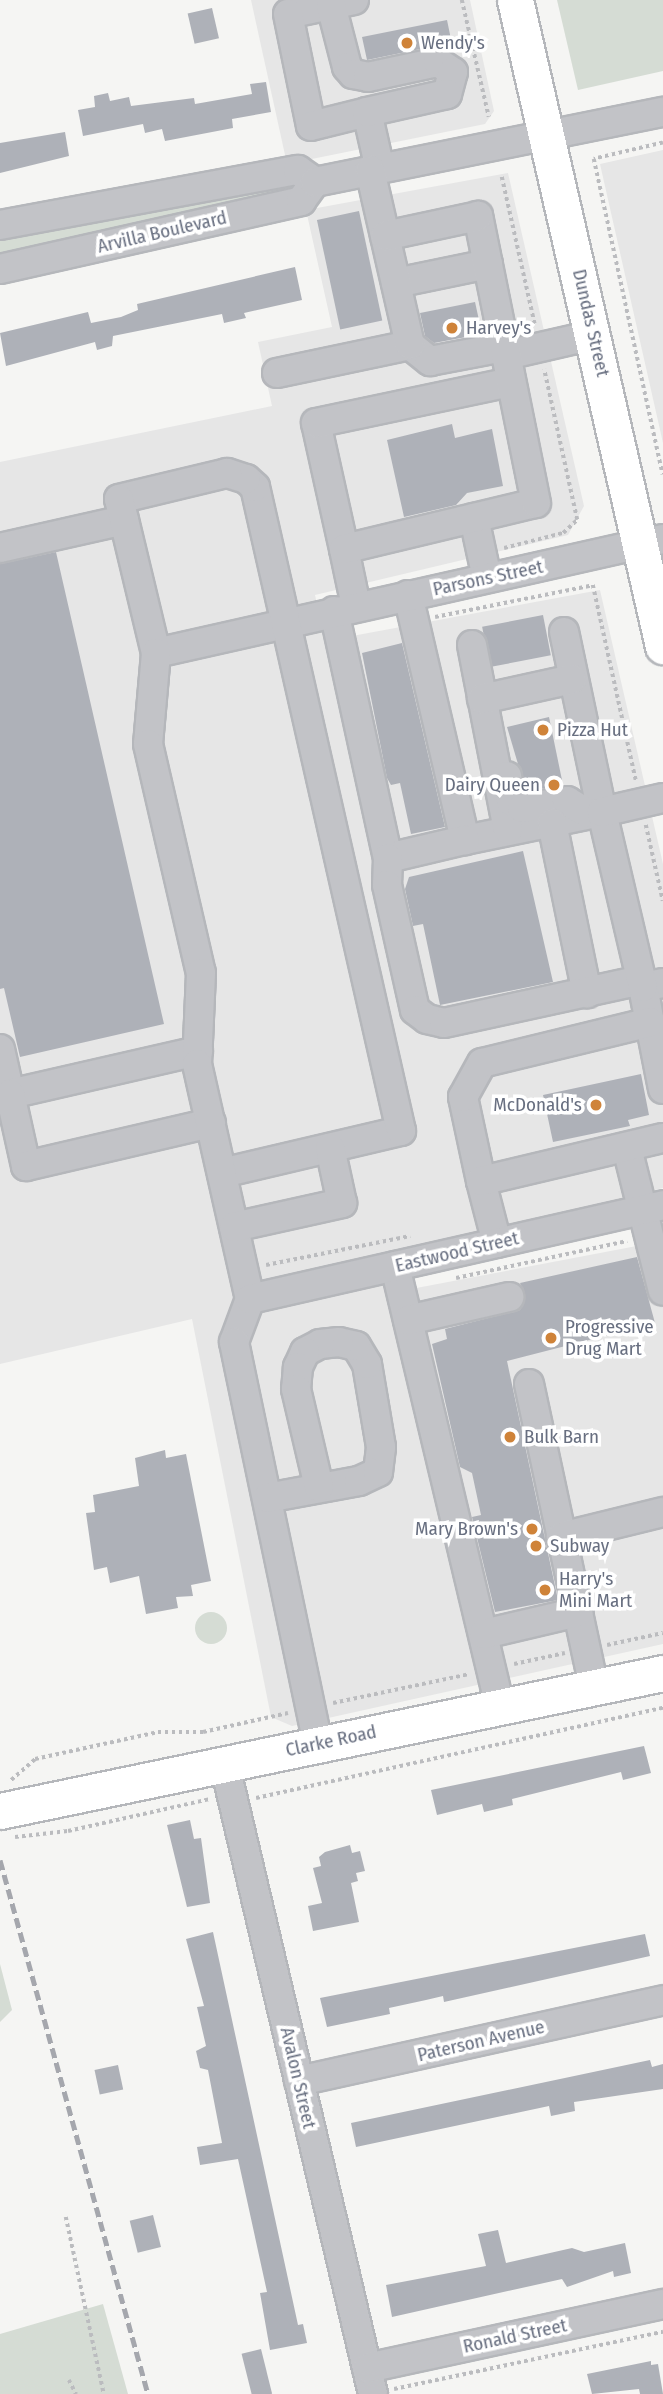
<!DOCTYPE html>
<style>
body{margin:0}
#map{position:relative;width:663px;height:2394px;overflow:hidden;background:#f5f5f3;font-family:"Fira Sans Condensed",sans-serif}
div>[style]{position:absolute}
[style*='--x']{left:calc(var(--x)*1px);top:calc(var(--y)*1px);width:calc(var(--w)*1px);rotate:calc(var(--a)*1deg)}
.built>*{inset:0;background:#e6e6e6}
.green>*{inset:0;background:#d5dcd4}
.round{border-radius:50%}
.building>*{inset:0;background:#aeb1b8;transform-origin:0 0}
.path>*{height:3.5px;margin-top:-1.75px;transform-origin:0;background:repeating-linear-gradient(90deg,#bbbcbf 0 3.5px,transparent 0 7px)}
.roads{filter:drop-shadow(2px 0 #b5b7bb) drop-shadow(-2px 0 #b5b7bb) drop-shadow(0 2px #b5b7bb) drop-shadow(0 -2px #b5b7bb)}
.minor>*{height:28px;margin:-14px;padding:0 14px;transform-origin:14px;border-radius:14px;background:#c2c3c7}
.major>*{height:35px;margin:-17.5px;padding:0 17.5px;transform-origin:17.5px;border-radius:17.5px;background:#fff}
.rail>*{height:5px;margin-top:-2.5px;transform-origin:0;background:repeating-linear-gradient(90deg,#a5a7ad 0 10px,transparent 0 15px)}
.dots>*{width:19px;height:19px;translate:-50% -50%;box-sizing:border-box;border:4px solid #fff;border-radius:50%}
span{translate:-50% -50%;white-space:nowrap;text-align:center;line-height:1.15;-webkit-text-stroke:7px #fff;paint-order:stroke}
.poi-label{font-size:19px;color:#686f80}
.left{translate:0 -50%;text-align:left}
.right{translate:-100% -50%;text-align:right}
.street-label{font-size:19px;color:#686f80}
</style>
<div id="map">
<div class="built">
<div style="clip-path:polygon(251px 0,470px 0,494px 111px,485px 124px,287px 164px)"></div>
<div style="clip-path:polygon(663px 150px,663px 443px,600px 164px)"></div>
<div style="clip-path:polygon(508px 173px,584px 506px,568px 535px,315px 595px,325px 641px,600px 590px,663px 864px,663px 1188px,380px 1255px,390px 1293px,663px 1241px,663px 1644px,292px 1726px,271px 1717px,192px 1319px,0 1364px,0 462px,272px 406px,258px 342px,332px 327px,306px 210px)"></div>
</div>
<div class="green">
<div style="clip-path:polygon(557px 0,663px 0,663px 71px,578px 90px)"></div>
<div style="clip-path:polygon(295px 181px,296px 189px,0 260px,0 236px)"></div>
<div class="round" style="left:195px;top:1612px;width:32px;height:32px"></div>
<div style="clip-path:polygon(0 1964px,12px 2010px,0 2022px)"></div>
<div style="clip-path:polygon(103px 2304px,128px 2394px,0 2394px,0 2334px)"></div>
</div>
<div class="building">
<div style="left:212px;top:8px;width:31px;height:25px;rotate:77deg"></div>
<div style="clip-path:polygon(447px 20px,453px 49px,435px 46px,367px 60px,362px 37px)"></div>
<div style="clip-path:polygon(266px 82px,271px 112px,232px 119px,233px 128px,165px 141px,162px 129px,145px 133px,143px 124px,83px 136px,78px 110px,95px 107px,94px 96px,108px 93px,110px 101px,129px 97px,131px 106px,194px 98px,195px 104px,252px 94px,250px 84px)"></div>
<div style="clip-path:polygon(65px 132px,69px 156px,0 173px,0 143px)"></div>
<div style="left:359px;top:211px;width:112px;height:43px;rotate:78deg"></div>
<div style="clip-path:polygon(295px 267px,302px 300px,244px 313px,246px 318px,224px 323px,222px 314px,113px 336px,112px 346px,97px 350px,95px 342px,6px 366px,0 333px,88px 312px,91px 323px,121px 317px,138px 310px,137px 304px)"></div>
<div style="clip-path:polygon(475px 302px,482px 334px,434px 343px,425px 336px,420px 313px)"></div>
<div style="clip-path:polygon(452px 424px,455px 438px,492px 429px,503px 486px,467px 493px,456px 505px,404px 517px,387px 440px)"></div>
<div style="clip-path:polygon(56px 552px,164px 1024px,20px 1057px,4px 988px,0 989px,0 564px)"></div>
<div style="left:543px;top:615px;width:41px;height:62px;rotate:79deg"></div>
<div style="clip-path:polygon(402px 643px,445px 827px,411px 834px,400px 783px,391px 785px,387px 778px,362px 653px)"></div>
<div style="clip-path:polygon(549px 717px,563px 785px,526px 791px,507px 727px)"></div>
<div style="clip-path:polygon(523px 851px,553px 982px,440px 1005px,423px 924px,413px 926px,405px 889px,409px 877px)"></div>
<div style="clip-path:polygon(641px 1074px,649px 1115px,628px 1120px,630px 1126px,553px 1142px,543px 1095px)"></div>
<div style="clip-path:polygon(637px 1257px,655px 1323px,507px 1361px,558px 1600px,495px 1612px,472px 1517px,481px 1515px,472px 1473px,460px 1467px,432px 1344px,447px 1339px,445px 1329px,520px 1310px,525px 1294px,520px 1283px)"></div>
<div style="clip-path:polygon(165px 1450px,166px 1458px,186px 1454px,211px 1581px,191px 1585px,193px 1596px,176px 1597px,178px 1608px,146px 1614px,139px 1576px,110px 1583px,107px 1567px,94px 1570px,86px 1513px,95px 1512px,93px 1495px,139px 1486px,135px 1458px)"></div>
<div style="clip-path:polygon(644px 1746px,651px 1773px,623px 1780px,621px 1772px,512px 1799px,513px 1805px,484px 1812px,482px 1804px,437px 1815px,431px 1790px)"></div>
<div style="clip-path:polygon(190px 1820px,194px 1839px,201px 1838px,210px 1903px,187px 1907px,167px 1825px)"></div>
<div style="clip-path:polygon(350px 1845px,352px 1853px,360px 1851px,365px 1871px,356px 1873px,358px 1881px,351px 1883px,359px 1922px,313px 1931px,308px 1906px,322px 1903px,313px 1868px,321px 1866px,319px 1857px,325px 1852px)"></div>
<div style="clip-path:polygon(213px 1932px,298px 2325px,303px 2324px,307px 2343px,270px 2350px,260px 2293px,267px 2292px,238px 2159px,200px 2165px,197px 2147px,222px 2143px,208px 2070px,200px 2068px,196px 2051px,206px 2046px,197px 2007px,204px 2006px,186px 1939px)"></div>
<div style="clip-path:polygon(645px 1934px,650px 1956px,444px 2002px,443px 1996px,426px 2000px,389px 2008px,390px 2014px,327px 2027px,320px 1998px)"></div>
<div style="clip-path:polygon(650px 2060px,652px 2067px,663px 2064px,663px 2089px,574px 2102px,575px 2111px,551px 2116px,549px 2106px,356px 2147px,351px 2123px)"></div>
<div style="left:118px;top:2065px;width:25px;height:24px;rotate:78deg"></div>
<div style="left:153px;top:2215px;width:33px;height:24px;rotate:76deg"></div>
<div style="clip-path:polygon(498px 2230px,506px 2263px,572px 2248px,584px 2252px,625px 2243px,631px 2273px,614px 2277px,613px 2271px,567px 2287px,562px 2279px,392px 2317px,386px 2285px,486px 2266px,478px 2234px)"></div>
<div style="left:261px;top:2349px;width:46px;height:20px;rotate:76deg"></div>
<div style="clip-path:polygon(651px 2361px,651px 2365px,658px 2364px,663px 2394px,640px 2394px,639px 2389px,592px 2394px,587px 2374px)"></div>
</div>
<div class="path">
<div style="--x:462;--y:0;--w:120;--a:77"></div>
<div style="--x:663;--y:143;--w:71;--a:166.9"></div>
<div style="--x:594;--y:159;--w:323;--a:77.7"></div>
<div style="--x:502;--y:177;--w:152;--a:77.4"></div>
<div style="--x:504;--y:548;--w:61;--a:-14.3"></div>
<div style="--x:563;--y:533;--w:19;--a:-43"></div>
<div style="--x:577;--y:520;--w:154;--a:-102.4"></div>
<div style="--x:435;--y:617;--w:161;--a:-11.4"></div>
<div style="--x:593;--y:585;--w:200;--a:77.6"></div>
<div style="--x:646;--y:825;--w:78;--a:77.4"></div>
<div style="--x:266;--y:1265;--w:147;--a:-11.4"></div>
<div style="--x:456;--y:1278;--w:175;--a:-12.2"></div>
<div style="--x:607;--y:1645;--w:57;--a:-12.1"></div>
<div style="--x:514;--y:1664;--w:52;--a:-12.2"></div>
<div style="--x:333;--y:1703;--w:139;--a:-12"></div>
<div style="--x:11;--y:1780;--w:32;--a:-41"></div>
<div style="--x:35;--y:1759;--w:126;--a:-12.4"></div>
<div style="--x:158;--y:1732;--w:45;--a:0"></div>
<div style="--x:203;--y:1732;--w:87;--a:-12.6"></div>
<div style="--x:256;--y:1798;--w:417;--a:-12.5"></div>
<div style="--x:15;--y:1837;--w:53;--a:-6.5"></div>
<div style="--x:68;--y:1831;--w:146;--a:-12.7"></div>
<div style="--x:66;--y:2217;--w:181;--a:77.9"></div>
<div style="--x:69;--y:2380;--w:16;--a:63"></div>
<div style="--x:394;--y:2389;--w:275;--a:-12"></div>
</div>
<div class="roads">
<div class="minor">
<div style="--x:354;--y:0;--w:67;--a:168"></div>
<div style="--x:288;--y:14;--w:114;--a:78.4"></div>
<div style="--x:311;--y:126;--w:58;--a:-14"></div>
<div style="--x:367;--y:112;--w:58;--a:77.2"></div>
<div style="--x:331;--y:5;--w:64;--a:75.5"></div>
<div style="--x:347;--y:67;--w:9;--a:49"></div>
<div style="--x:353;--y:74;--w:15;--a:11"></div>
<div style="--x:368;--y:77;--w:72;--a:-12.1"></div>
<div style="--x:438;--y:62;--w:18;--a:34"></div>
<div style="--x:453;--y:72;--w:23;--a:105"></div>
<div style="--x:447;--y:94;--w:82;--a:167.3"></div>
<div style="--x:0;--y:225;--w:303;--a:-10.5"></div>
<div style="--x:298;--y:170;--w:21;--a:35"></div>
<div style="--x:0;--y:269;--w:309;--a:-12.7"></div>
<div style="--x:301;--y:201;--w:24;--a:-54"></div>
<div style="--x:315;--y:182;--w:355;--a:-11.4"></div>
<div style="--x:396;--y:283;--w:94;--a:-11.7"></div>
<div style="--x:410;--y:345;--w:26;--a:39"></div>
<div style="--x:430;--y:361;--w:75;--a:-10.7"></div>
<div style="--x:506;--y:355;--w:89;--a:-12.9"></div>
<div style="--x:277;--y:373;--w:136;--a:-11.9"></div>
<div style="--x:410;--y:345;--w:179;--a:-102.9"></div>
<div style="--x:474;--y:518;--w:61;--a:77.8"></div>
<div style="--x:0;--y:548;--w:127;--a:-12.7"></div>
<div style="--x:344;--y:549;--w:129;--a:-102.5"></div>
<div style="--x:316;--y:423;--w:199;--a:-11.9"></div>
<div style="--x:408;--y:595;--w:252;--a:76.9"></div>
<div style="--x:465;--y:840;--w:140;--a:-11.6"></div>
<div style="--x:602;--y:812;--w:184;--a:-101.9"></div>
<div style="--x:356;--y:606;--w:58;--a:-101.9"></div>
<div style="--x:344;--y:549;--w:197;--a:-13.5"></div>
<div style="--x:536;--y:503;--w:293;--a:-101.4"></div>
<div style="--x:478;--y:216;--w:95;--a:167.9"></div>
<div style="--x:334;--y:611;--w:253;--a:77.7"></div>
<div style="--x:388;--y:858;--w:79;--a:-13.2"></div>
<div style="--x:472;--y:645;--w:188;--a:79"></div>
<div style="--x:156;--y:653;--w:520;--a:-12.67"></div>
<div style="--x:482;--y:699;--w:92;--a:-12.5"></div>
<div style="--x:507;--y:776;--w:25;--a:81"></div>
<div style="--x:511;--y:801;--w:13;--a:32"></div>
<div style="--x:522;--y:808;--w:46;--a:-8.8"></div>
<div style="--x:567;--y:801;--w:23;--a:31"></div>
<div style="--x:552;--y:823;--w:174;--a:78.4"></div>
<div style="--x:388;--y:858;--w:27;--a:92"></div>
<div style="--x:387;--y:885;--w:128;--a:77.4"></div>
<div style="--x:415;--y:1010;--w:15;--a:37"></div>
<div style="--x:427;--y:1019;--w:17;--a:13"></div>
<div style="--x:444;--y:1023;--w:202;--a:-12.3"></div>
<div style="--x:663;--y:983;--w:20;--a:169"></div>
<div style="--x:643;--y:987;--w:104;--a:78.9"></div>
<div style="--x:643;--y:987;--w:180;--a:-103.2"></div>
<div style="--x:602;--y:812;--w:63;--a:-12.9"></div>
<div style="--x:0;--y:1049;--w:46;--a:77.5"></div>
<div style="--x:10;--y:1094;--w:193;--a:-12.9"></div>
<div style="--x:10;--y:1094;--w:74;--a:77.5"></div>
<div style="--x:26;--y:1166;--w:190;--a:-13.1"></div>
<div style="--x:627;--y:1148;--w:147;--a:75.9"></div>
<div style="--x:222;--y:1173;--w:184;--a:-13.2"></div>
<div style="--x:401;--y:1131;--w:660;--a:-102.77"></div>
<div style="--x:255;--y:487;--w:12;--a:-138"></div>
<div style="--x:246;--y:479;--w:20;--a:-162"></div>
<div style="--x:227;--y:473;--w:111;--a:166.5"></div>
<div style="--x:119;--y:499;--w:158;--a:76.5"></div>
<div style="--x:156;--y:653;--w:91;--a:95"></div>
<div style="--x:148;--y:744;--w:235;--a:77"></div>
<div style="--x:201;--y:973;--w:91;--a:92.5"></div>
<div style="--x:197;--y:1064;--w:241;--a:77.3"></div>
<div style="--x:250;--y:1299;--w:46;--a:110.4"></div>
<div style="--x:234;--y:1342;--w:410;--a:78.2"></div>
<div style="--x:481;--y:1181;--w:86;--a:-102.1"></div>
<div style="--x:463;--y:1097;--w:39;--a:-61"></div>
<div style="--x:482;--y:1063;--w:173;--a:-13.7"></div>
<div style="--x:234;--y:1227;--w:111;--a:-12.5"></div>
<div style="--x:342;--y:1203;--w:56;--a:-102.3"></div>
<div style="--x:497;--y:1243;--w:64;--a:-104.5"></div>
<div style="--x:481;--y:1181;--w:187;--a:-13.3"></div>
<div style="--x:395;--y:1266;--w:452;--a:76.6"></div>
<div style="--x:250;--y:1299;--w:424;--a:-12.8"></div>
<div style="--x:408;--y:1320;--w:104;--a:-12.8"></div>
<div style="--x:529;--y:1384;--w:310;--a:77.9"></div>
<div style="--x:267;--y:1498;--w:94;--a:-10.5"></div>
<div style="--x:359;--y:1481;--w:21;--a:-25"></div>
<div style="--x:378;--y:1472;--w:25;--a:-83"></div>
<div style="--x:381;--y:1447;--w:84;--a:-99.6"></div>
<div style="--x:367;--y:1364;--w:21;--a:-121"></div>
<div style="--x:356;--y:1346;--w:17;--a:-167"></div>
<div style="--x:339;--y:1342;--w:19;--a:174"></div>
<div style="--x:320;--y:1344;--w:17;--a:152"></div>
<div style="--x:305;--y:1352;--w:17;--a:115"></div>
<div style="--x:298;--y:1367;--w:22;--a:95"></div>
<div style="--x:296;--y:1389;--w:101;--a:76.8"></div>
<div style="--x:561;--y:1537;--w:105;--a:-13.8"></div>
<div style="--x:484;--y:1634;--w:97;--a:-13.2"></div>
<div style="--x:224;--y:1762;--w:649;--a:76.73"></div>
<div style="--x:299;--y:2081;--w:373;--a:-12.5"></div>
<div style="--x:367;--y:2368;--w:303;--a:-12.2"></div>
</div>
<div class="major">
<div style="--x:515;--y:0;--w:663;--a:77.1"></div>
<div style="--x:0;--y:1811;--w:677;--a:-11.76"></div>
</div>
</div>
<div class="rail">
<div style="--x:0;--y:1860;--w:554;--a:74.51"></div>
</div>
<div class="dots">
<div style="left:407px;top:43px;background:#cf8339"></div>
<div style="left:452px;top:328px;background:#cf8339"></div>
<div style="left:543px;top:730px;background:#cf8339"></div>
<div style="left:554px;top:785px;background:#cf8339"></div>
<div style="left:596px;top:1105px;background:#cf8339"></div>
<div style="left:551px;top:1338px;background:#cf8339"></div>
<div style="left:510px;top:1437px;background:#cf8339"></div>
<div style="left:532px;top:1529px;background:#cf8339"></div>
<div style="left:536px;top:1546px;background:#cf8339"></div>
<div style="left:545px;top:1590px;background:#cf8339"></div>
</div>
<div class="poi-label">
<span class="left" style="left:421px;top:43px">Wendy's</span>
<span class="left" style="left:466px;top:328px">Harvey's</span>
<span class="left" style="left:557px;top:730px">Pizza Hut</span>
<span class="right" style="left:540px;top:785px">Dairy Queen</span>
<span class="right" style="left:582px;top:1105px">McDonald's</span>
<span class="left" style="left:565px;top:1338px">Progressive<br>Drug Mart</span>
<span class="left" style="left:524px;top:1437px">Bulk Barn</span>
<span class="right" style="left:518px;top:1529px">Mary Brown's</span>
<span class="left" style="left:550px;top:1546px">Subway</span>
<span class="left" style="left:559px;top:1590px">Harry's<br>Mini Mart</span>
</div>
<div class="street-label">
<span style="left:162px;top:232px;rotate:-13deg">Arvilla Boulevard</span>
<span style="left:591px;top:323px;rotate:77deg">Dundas Street</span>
<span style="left:488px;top:578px;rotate:-12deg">Parsons Street</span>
<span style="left:457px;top:1252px;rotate:-13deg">Eastwood Street</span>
<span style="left:331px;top:1741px;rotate:-12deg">Clarke Road</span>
<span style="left:481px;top:2041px;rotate:-13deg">Paterson Avenue</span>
<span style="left:298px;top:2078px;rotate:77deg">Avalon Street</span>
<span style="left:515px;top:2336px;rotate:-12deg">Ronald Street</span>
</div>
</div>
